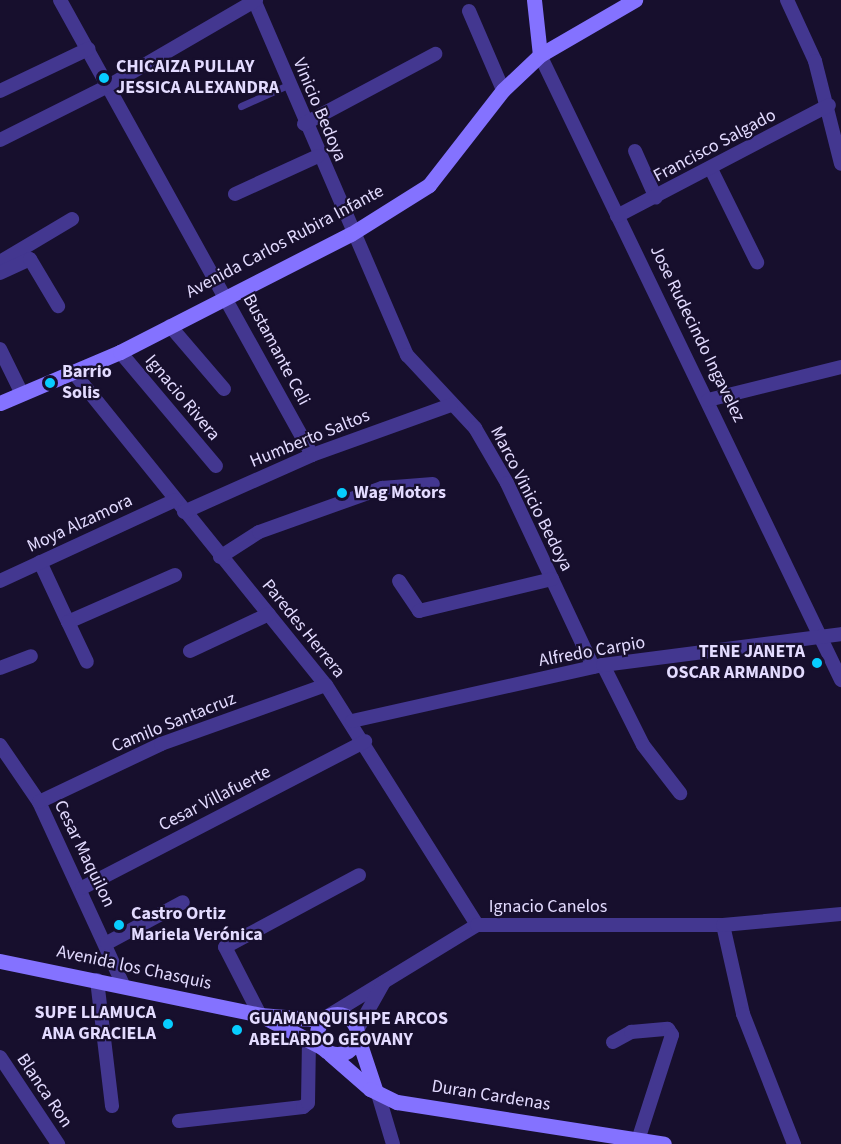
<!DOCTYPE html>
<meta charset="utf-8">
<style>
body{margin:0}
#map{position:relative;width:841px;height:1144px;overflow:hidden;background:#170f2d;font-family:"Source Sans 3",sans-serif}
div>[style]{position:absolute}
[style*='--x']{left:calc(var(--x)*1px);top:calc(var(--y)*1px);width:calc(var(--w)*1px);rotate:calc(var(--a)*1deg)}
.lane>*{height:7px;margin:-3.5px;padding:0 3.5px;transform-origin:3.5px;border-radius:3.5px;background:#433790}
.street>*{height:14px;margin:-7px;padding:0 7px;transform-origin:7px;border-radius:7px;background:#433790}
.secondary>*{height:15px;margin:-7.5px;padding:0 7.5px;transform-origin:7.5px;border-radius:7.5px;background:#8472ff}
.secondary>.ring{margin:-7.5px;padding:0;box-sizing:content-box;background:none;border:15px solid #8472ff;border-radius:50%}
.dots>*{width:16px;height:16px;translate:-50% -50%;box-sizing:border-box;border:3px solid #170f2d;border-radius:50%}
span{translate:-50% -50%;white-space:nowrap;text-align:center;line-height:1.15;-webkit-text-stroke:4.5px #170f2d;paint-order:stroke}
.poi-label{font-size:18px;color:#e3dbff;font-weight:700}
.left{translate:0 -50%;text-align:left}
.right{translate:-100% -50%;text-align:right}
.street-label{font-size:18px;color:#e3dbff}
</style>
<div id="map">
<div class="lane">
<div style="--x:241;--y:106;--w:51;--a:-24.1"></div>
</div>
<div class="street">
<div style="--x:60;--y:0;--w:520;--a:61.02"></div>
<div style="--x:254;--y:0;--w:387;--a:66.7"></div>
<div style="--x:407;--y:355;--w:100;--a:47"></div>
<div style="--x:475;--y:428;--w:64;--a:59.8"></div>
<div style="--x:507;--y:483;--w:203;--a:64.9"></div>
<div style="--x:787;--y:0;--w:67;--a:65.3"></div>
<div style="--x:815;--y:61;--w:106;--a:75.8"></div>
<div style="--x:469;--y:11;--w:86;--a:66.7"></div>
<div style="--x:540;--y:55;--w:694;--a:64.28"></div>
<div style="--x:0;--y:91;--w:98;--a:-25.5"></div>
<div style="--x:304;--y:124;--w:149;--a:-28.1"></div>
<div style="--x:0;--y:140;--w:123;--a:-26.6"></div>
<div style="--x:110;--y:85;--w:169;--a:-30.2"></div>
<div style="--x:635;--y:151;--w:51;--a:65.9"></div>
<div style="--x:712;--y:171;--w:102;--a:63.7"></div>
<div style="--x:235;--y:194;--w:91;--a:-24.6"></div>
<div style="--x:617;--y:216;--w:239;--a:-27.6"></div>
<div style="--x:0;--y:262;--w:84;--a:-30.8"></div>
<div style="--x:0;--y:273;--w:33;--a:-25"></div>
<div style="--x:30;--y:259;--w:55;--a:59.2"></div>
<div style="--x:170;--y:326;--w:83;--a:49.4"></div>
<div style="--x:0;--y:349;--w:50;--a:63.9"></div>
<div style="--x:120;--y:352;--w:149;--a:49.9"></div>
<div style="--x:74;--y:373;--w:401;--a:51.1"></div>
<div style="--x:326;--y:685;--w:284;--a:57.8"></div>
<div style="--x:708;--y:400;--w:137;--a:-13.9"></div>
<div style="--x:184;--y:512;--w:140;--a:-24"></div>
<div style="--x:312;--y:455;--w:148;--a:-19.8"></div>
<div style="--x:220;--y:557;--w:46;--a:-32.7"></div>
<div style="--x:259;--y:532;--w:131;--a:-19.7"></div>
<div style="--x:382;--y:488;--w:51;--a:-4.5"></div>
<div style="--x:40;--y:562;--w:66;--a:65"></div>
<div style="--x:68;--y:622;--w:117;--a:-23.7"></div>
<div style="--x:0;--y:581;--w:193;--a:-24.8"></div>
<div style="--x:399;--y:581;--w:36;--a:56"></div>
<div style="--x:419;--y:611;--w:137;--a:-13.5"></div>
<div style="--x:68;--y:622;--w:44;--a:64.6"></div>
<div style="--x:190;--y:651;--w:87;--a:-25.1"></div>
<div style="--x:603;--y:665;--w:89;--a:63.4"></div>
<div style="--x:643;--y:745;--w:61;--a:52.4"></div>
<div style="--x:0;--y:668;--w:33;--a:-21"></div>
<div style="--x:352;--y:721;--w:257;--a:-12.6"></div>
<div style="--x:603;--y:665;--w:240;--a:-7.4"></div>
<div style="--x:0;--y:745;--w:69;--a:55.6"></div>
<div style="--x:39;--y:802;--w:201;--a:65.3"></div>
<div style="--x:39;--y:802;--w:135;--a:-25.4"></div>
<div style="--x:161;--y:744;--w:175;--a:-19.7"></div>
<div style="--x:82;--y:888;--w:319;--a:-27.4"></div>
<div style="--x:723;--y:925;--w:91;--a:77.3"></div>
<div style="--x:743;--y:1014;--w:140;--a:68.6"></div>
<div style="--x:107;--y:943;--w:86;--a:-28.3"></div>
<div style="--x:97;--y:980;--w:127;--a:83.2"></div>
<div style="--x:260;--y:1015;--w:76;--a:-117.2"></div>
<div style="--x:225;--y:947;--w:152;--a:-28.2"></div>
<div style="--x:328;--y:1016;--w:175;--a:-31.4"></div>
<div style="--x:477;--y:925;--w:246;--a:0"></div>
<div style="--x:723;--y:925;--w:119;--a:-5.3"></div>
<div style="--x:357;--y:1030;--w:55;--a:-60.6"></div>
<div style="--x:613;--y:1042;--w:21;--a:-29"></div>
<div style="--x:631;--y:1032;--w:37;--a:-5"></div>
<div style="--x:668;--y:1029;--w:7;--a:56"></div>
<div style="--x:672;--y:1035;--w:110;--a:107.9"></div>
<div style="--x:0;--y:1057;--w:105;--a:56.3"></div>
<div style="--x:378;--y:1094;--w:52;--a:73.3"></div>
<div style="--x:179;--y:1121;--w:125;--a:-6.4"></div>
<div style="--x:303;--y:1107;--w:6;--a:-39"></div>
<div style="--x:308;--y:1103;--w:62;--a:-89.1"></div>
</div>
<div class="secondary">
<div style="--x:534;--y:0;--w:55;--a:83.8"></div>
<div style="--x:0;--y:403;--w:130;--a:-23"></div>
<div style="--x:120;--y:352;--w:259;--a:-27.1"></div>
<div style="--x:351;--y:234;--w:92;--a:-32.1"></div>
<div style="--x:429;--y:185;--w:120;--a:-52.1"></div>
<div style="--x:503;--y:90;--w:51;--a:-43.4"></div>
<div style="--x:540;--y:55;--w:110;--a:-30.1"></div>
<div style="--x:0;--y:961;--w:266;--a:11.7"></div>
<div style="--x:260;--y:1015;--w:63;--a:4.5"></div>
<div class="ring" style="left:317px;top:1014px;width:25px;height:25px"></div>
<div style="--x:268;--y:1019;--w:60;--a:27.8"></div>
<div style="--x:357;--y:1035;--w:57;--a:71.6"></div>
<div style="--x:330;--y:1054;--w:53;--a:41.2"></div>
<div style="--x:370;--y:1089;--w:30;--a:26"></div>
<div style="--x:397;--y:1102;--w:270;--a:8.9"></div>
</div>
<div class="dots">
<div style="left:104px;top:78px;background:#07cdff"></div>
<div style="left:50px;top:383px;background:#07cdff"></div>
<div style="left:342px;top:493px;background:#07cdff"></div>
<div style="left:817px;top:663px;background:#07cdff"></div>
<div style="left:119px;top:925px;background:#07cdff"></div>
<div style="left:168px;top:1024px;background:#07cdff"></div>
<div style="left:237px;top:1030px;background:#07cdff"></div>
</div>
<div class="poi-label">
<span class="left" style="left:116px;top:78px">CHICAIZA PULLAY<br>JESSICA ALEXANDRA</span>
<span class="left" style="left:62px;top:383px">Barrio<br>Solis</span>
<span class="left" style="left:354px;top:493px">Wag Motors</span>
<span class="right" style="left:805px;top:663px">TENE JANETA<br>OSCAR ARMANDO</span>
<span class="left" style="left:131px;top:925px">Castro Ortiz<br>Mariela Verónica</span>
<span class="right" style="left:156px;top:1024px">SUPE LLAMUCA<br>ANA GRACIELA</span>
<span class="left" style="left:249px;top:1030px">GUAMANQUISHPE ARCOS<br>ABELARDO GEOVANY</span>
</div>
<div class="street-label">
<span style="left:319px;top:110px;rotate:67deg">Vinicio Bedoya</span>
<span style="left:715px;top:146px;rotate:-28deg">Francisco Salgado</span>
<span style="left:285px;top:242px;rotate:-28deg">Avenida Carlos Rubira Infante</span>
<span style="left:697px;top:334px;rotate:64deg">Jose Rudecindo Ingavelez</span>
<span style="left:276px;top:350px;rotate:62deg">Bustamante Celi</span>
<span style="left:182px;top:398px;rotate:50deg">Ignacio Rivera</span>
<span style="left:310px;top:439px;rotate:-22deg">Humberto Saltos</span>
<span style="left:531px;top:499px;rotate:63deg">Marco Vinicio Bedoya</span>
<span style="left:80px;top:524px;rotate:-25deg">Moya Alzamora</span>
<span style="left:303px;top:629px;rotate:51deg">Paredes Herrera</span>
<span style="left:592px;top:652px;rotate:-10deg">Alfredo Carpio</span>
<span style="left:174px;top:723px;rotate:-22deg">Camilo Santacruz</span>
<span style="left:215px;top:799px;rotate:-27deg">Cesar Villafuerte</span>
<span style="left:84px;top:854px;rotate:64deg">Cesar Maquilon</span>
<span style="left:548px;top:907px">Ignacio Canelos</span>
<span style="left:134px;top:968px;rotate:12deg">Avenida los Chasquis</span>
<span style="left:44px;top:1091px;rotate:56deg">Blanca Ron</span>
<span style="left:491px;top:1096px;rotate:9deg">Duran Cardenas</span>
</div>
</div>
